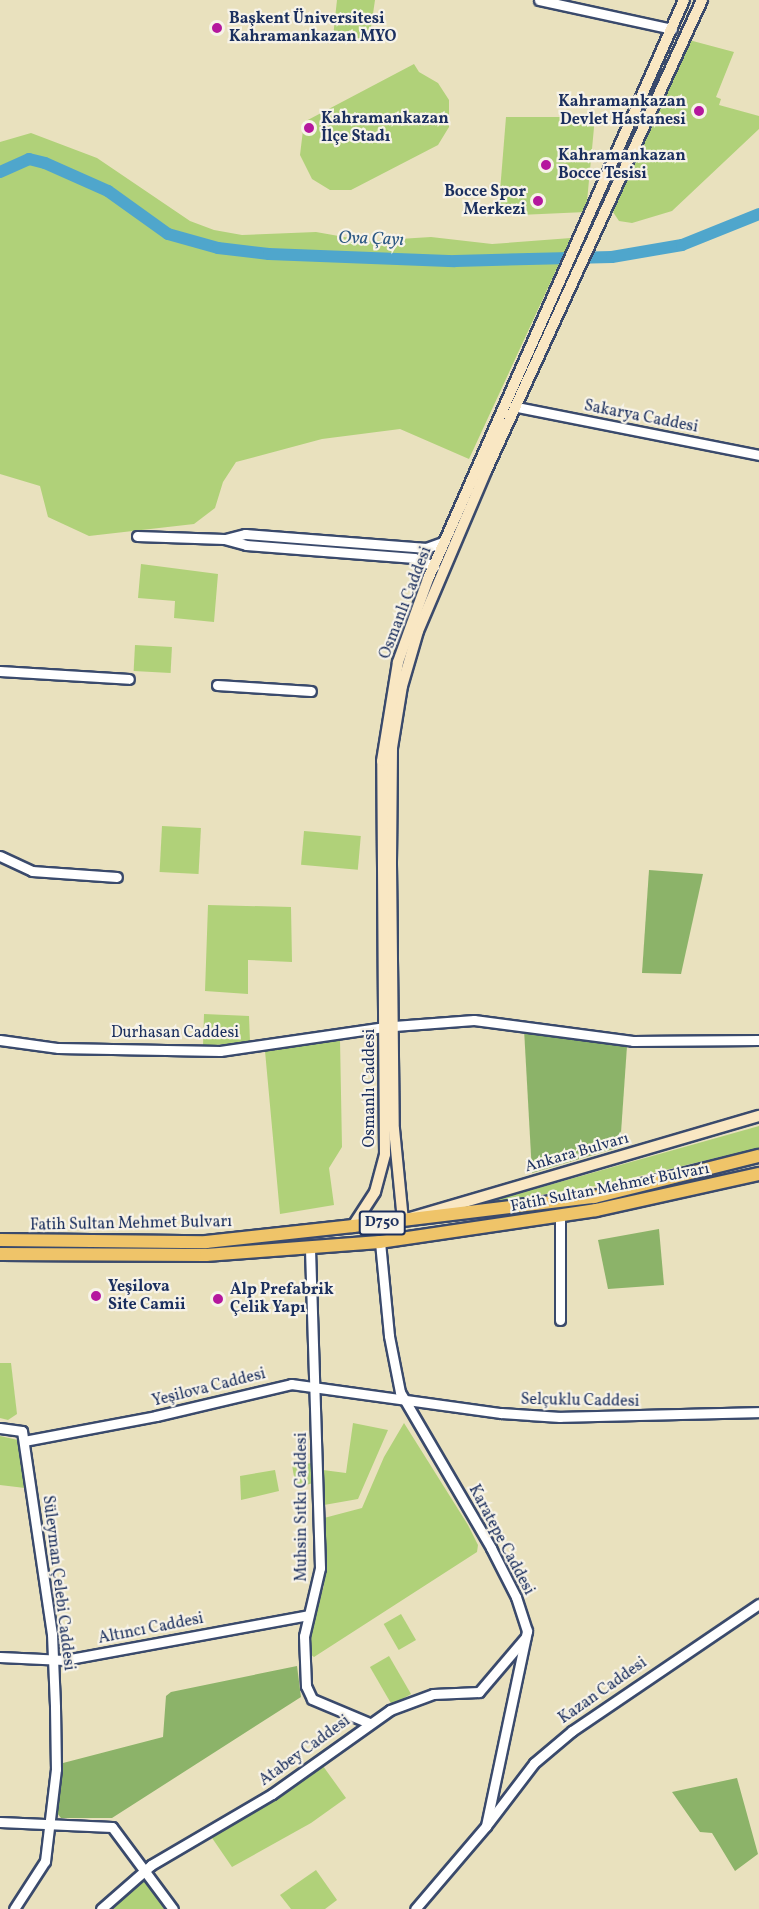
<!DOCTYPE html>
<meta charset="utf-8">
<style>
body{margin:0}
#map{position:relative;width:759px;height:1909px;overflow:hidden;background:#e9e1be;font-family:Vollkorn,serif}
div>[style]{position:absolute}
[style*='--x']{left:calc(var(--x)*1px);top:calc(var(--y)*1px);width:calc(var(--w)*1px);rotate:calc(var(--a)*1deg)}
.green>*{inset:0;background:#b0d179;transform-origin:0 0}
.forest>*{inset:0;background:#8cb369}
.river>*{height:12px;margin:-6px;padding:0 6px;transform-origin:6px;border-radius:6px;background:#4fa6cc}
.roads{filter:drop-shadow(2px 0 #3a4a6c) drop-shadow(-2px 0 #3a4a6c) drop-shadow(0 2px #3a4a6c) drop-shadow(0 -2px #3a4a6c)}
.tertiary>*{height:9px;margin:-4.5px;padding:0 4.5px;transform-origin:4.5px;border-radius:4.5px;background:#fff}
.secondary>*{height:10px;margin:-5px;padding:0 5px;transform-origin:5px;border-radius:5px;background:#f9e7c3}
.trunk>*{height:12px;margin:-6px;padding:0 6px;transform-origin:6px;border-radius:6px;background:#efc469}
.dots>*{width:16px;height:16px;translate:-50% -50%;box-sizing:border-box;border:3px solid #f7f3e8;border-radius:50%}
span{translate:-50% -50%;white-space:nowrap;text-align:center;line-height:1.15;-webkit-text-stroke:4.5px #f7f3e8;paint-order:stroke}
.shield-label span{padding:2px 4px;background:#f7f3e8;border:2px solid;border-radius:4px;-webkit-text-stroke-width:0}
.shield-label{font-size:15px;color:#1b2f5e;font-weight:700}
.poi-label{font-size:16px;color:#1b2f5e;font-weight:700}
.left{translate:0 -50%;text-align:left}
.right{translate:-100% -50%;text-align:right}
.street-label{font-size:16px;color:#1b2f5e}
.water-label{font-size:18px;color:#2d5984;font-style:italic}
</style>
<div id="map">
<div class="green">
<div style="clip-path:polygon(337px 0,375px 0,369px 41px,333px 37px)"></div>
<div style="clip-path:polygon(689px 40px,734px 52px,716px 97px,721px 99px,719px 105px,759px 116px,759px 129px,672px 211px,632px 223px,619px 221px,613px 212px)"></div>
<div style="clip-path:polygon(414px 64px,419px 72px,438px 83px,449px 100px,449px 127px,438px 145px,351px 190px,330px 190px,312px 179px,300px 155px,304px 122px)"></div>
<div style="clip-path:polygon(506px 117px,595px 117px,586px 212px,498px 216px)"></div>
<div style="clip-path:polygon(31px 133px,97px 158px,190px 221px,214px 230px,242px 235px,316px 232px,367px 241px,431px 237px,492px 244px,571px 238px,469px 459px,400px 429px,322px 439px,236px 462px,223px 482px,215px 508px,194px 524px,89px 536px,48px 517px,40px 486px,0 474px,0 142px)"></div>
<div style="clip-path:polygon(141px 564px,218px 574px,214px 622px,174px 618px,175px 601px,138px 598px)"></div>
<div style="left:135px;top:645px;width:37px;height:26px;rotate:3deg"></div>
<div style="left:162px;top:826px;width:39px;height:46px;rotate:3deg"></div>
<div style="left:304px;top:831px;width:57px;height:34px;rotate:5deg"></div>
<div style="clip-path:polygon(208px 905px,291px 907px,292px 962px,248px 960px,248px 994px,205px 991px)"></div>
<div style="clip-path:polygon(204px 1014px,249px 1016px,250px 1042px,203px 1046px)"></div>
<div style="clip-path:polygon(340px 1039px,342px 1147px,329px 1168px,334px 1205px,280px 1214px,265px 1051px)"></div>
<div style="clip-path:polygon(759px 1126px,759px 1148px,601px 1185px,478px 1205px)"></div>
<div style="clip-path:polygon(0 1363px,11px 1363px,17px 1414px,8px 1420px,0 1418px)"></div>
<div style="clip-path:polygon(353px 1423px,388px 1430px,358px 1499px,324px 1505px,323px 1470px,346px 1473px)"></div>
<div style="clip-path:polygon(404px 1423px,468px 1525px,478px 1545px,477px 1552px,314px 1657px,310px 1654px,308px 1631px,324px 1586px,324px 1518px,362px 1508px,384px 1457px)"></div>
<div style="clip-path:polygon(0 1436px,18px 1440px,25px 1488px,0 1485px)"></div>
<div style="clip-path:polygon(313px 1463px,313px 1483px,296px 1488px,292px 1465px)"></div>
<div style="clip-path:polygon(275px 1470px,279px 1491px,241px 1500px,240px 1476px)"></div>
<div style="left:401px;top:1614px;width:30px;height:20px;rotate:60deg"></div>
<div style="left:389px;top:1656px;width:44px;height:22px;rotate:60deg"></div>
<div style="clip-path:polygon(323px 1766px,346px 1798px,311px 1823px,232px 1867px,210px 1835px)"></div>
<div style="clip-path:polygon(316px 1870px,337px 1900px,325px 1909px,291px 1909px,280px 1895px)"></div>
<div style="clip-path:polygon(145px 1877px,168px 1909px,108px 1909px,122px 1897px)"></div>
</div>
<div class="forest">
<div style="clip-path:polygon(649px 870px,703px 874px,681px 974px,642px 973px)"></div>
<div style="clip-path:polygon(524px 1029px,627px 1046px,620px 1147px,532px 1173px)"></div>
<div style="clip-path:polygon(659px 1229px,664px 1285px,608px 1289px,598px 1240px)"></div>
<div style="clip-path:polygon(297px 1666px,301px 1697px,112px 1818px,61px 1818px,57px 1813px,63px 1763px,163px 1737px,166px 1696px,171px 1692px)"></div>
<div style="clip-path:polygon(737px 1778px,758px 1854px,735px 1871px,712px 1833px,700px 1832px,672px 1792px)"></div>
</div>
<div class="river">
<div style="--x:0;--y:172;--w:32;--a:-24"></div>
<div style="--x:29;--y:159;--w:16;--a:14"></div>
<div style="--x:45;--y:163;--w:69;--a:24"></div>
<div style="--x:108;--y:191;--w:74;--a:35.6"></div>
<div style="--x:168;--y:234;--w:52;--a:15.6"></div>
<div style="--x:218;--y:248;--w:51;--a:6.7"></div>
<div style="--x:269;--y:254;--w:186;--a:2.2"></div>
<div style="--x:455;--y:261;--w:157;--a:-1.5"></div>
<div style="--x:612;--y:257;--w:71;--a:-9.7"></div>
<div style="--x:682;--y:245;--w:83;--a:-21.9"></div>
</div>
<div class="roads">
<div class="tertiary">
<div style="--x:539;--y:0;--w:136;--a:12.3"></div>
<div style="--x:517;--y:407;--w:247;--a:11.2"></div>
<div style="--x:137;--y:536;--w:87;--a:2"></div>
<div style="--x:224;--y:539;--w:23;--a:15"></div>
<div style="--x:246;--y:545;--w:169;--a:4.4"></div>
<div style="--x:414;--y:558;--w:22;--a:22"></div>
<div style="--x:225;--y:539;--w:21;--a:-14"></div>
<div style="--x:245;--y:534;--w:182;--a:4.4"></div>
<div style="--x:426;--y:548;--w:20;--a:-20"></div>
<div style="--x:0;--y:671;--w:129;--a:3.5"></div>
<div style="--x:217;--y:685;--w:94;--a:3.7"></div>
<div style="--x:0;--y:856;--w:35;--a:25"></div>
<div style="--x:32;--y:871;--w:85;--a:4"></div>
<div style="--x:394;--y:1026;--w:80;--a:-4.3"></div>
<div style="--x:474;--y:1020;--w:160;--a:7.5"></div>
<div style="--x:633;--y:1041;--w:126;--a:-0.5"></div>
<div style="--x:0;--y:1040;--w:59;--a:7.9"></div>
<div style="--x:58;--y:1048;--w:162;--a:1.1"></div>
<div style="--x:220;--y:1051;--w:167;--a:-8.3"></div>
<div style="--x:380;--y:1242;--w:94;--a:84.5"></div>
<div style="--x:389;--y:1336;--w:57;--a:78.9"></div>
<div style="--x:400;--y:1392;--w:181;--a:59.7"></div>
<div style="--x:491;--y:1548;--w:55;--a:63"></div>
<div style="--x:516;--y:1597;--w:36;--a:72"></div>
<div style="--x:527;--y:1631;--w:199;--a:101.9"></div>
<div style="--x:486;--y:1826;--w:109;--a:130.5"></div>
<div style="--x:310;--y:1249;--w:319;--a:88.2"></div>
<div style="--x:320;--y:1568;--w:70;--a:103.2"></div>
<div style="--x:304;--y:1636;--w:50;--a:87.7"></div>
<div style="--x:306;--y:1686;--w:14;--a:65"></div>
<div style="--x:312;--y:1699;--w:62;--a:22.8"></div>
<div style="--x:560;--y:1320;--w:104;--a:-90"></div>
<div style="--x:0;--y:1428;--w:22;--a:8"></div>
<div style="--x:22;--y:1431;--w:205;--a:81.6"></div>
<div style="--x:52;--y:1634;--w:73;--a:87.6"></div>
<div style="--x:55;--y:1707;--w:62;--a:89.1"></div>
<div style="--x:56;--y:1769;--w:93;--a:96.8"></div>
<div style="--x:45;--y:1861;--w:57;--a:122.9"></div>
<div style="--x:24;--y:1441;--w:134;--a:-10.7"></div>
<div style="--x:156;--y:1416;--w:139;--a:-13.3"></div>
<div style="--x:291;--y:1384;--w:212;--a:7.9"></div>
<div style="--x:501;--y:1413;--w:59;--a:3.9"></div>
<div style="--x:560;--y:1417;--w:199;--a:-1.4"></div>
<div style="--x:0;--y:1657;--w:64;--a:2.7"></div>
<div style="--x:64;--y:1660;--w:248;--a:-10.4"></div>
<div style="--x:0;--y:1822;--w:112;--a:2.6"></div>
<div style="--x:112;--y:1827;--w:102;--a:53.4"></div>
<div style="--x:486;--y:1826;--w:79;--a:-52.7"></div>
<div style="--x:534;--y:1763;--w:50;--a:-40.1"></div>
<div style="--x:572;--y:1731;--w:226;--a:-34.2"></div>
<div style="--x:101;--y:1909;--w:67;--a:-41.3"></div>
<div style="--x:151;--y:1865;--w:140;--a:-30.4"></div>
<div style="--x:272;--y:1794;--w:145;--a:-35.4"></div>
<div style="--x:390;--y:1710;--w:46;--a:-20.4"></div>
<div style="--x:433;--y:1694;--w:46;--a:-2.5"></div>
<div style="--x:479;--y:1692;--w:71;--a:-49.6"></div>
</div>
<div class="secondary">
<div style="--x:702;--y:0;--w:518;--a:114.64"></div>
<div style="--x:486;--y:471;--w:174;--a:113"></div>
<div style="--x:418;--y:631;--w:57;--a:106.2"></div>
<div style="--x:402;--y:686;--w:63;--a:99.2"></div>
<div style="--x:392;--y:748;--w:116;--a:90.5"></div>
<div style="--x:391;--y:864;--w:265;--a:89.4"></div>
<div style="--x:394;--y:1129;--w:91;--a:84.4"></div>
<div style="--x:403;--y:1220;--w:371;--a:-16.3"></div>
<div style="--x:353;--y:1226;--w:40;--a:-57.1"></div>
<div style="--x:375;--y:1192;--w:39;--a:-75"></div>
<div style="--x:385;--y:1154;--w:393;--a:-90.4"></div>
<div style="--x:382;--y:761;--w:100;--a:-80.8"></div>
<div style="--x:398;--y:662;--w:88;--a:-70.1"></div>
<div style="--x:428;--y:579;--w:633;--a:-66.15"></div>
</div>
<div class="trunk">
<div style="--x:0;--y:1240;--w:206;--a:0.6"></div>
<div style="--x:206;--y:1242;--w:148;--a:-6.2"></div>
<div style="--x:353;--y:1226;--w:243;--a:-6.9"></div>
<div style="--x:594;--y:1197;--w:170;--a:-14"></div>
<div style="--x:0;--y:1254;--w:206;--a:0.3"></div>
<div style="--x:206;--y:1255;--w:174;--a:-4.3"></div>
<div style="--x:380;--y:1242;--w:218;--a:-8.4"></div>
<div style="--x:596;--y:1210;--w:167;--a:-12.5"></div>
</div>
</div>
<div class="dots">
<div style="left:217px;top:28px;background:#b5179e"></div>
<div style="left:699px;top:111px;background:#b5179e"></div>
<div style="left:309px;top:128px;background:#b5179e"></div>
<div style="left:546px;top:165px;background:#b5179e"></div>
<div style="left:538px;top:201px;background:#b5179e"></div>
<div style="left:96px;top:1296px;background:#b5179e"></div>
<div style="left:218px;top:1299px;background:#b5179e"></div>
</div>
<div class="shield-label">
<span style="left:382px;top:1223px">D750</span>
</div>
<div class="poi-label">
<span class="left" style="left:229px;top:28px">Başkent Üniversitesi<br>Kahramankazan MYO</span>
<span class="right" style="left:686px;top:111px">Kahramankazan<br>Devlet Hastanesi</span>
<span class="left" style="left:321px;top:128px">Kahramankazan<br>İlçe Stadı</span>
<span class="left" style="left:558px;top:165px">Kahramankazan<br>Bocce Tesisi</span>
<span class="right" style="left:526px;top:201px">Bocce Spor<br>Merkezi</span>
<span class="left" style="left:108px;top:1296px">Yeşilova<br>Site Camii</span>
<span class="left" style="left:230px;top:1299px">Alp Prefabrik<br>Çelik Yapı</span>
</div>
<div class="street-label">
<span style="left:641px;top:417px;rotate:11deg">Sakarya Caddesi</span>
<span style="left:406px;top:603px;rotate:-69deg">Osmanlı Caddesi</span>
<span style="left:175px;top:1033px">Durhasan Caddesi</span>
<span style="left:370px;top:1088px;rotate:-90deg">Osmanlı Caddesi</span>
<span style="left:577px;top:1153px;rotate:-16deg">Ankara Bulvarı</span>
<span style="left:610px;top:1188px;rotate:-11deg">Fatih Sultan Mehmet Bulvarı</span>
<span style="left:131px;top:1224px;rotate:-1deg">Fatih Sultan Mehmet Bulvarı</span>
<span style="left:209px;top:1388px;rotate:-14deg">Yeşilova Caddesi</span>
<span style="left:580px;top:1401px;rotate:1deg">Selçuklu Caddesi</span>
<span style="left:302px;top:1507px;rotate:-90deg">Muhsin Sıtkı Caddesi</span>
<span style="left:501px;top:1540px;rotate:62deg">Karatepe Caddesi</span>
<span style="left:58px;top:1583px;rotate:83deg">Süleyman Çelebi Caddesi</span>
<span style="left:151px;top:1629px;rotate:-11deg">Altıncı Caddesi</span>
<span style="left:603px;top:1691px;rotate:-35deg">Kazan Caddesi</span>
<span style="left:305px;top:1751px;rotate:-36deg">Atabey Caddesi</span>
</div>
<div class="water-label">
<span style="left:371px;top:240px;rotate:2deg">Ova Çayı</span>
</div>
</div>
